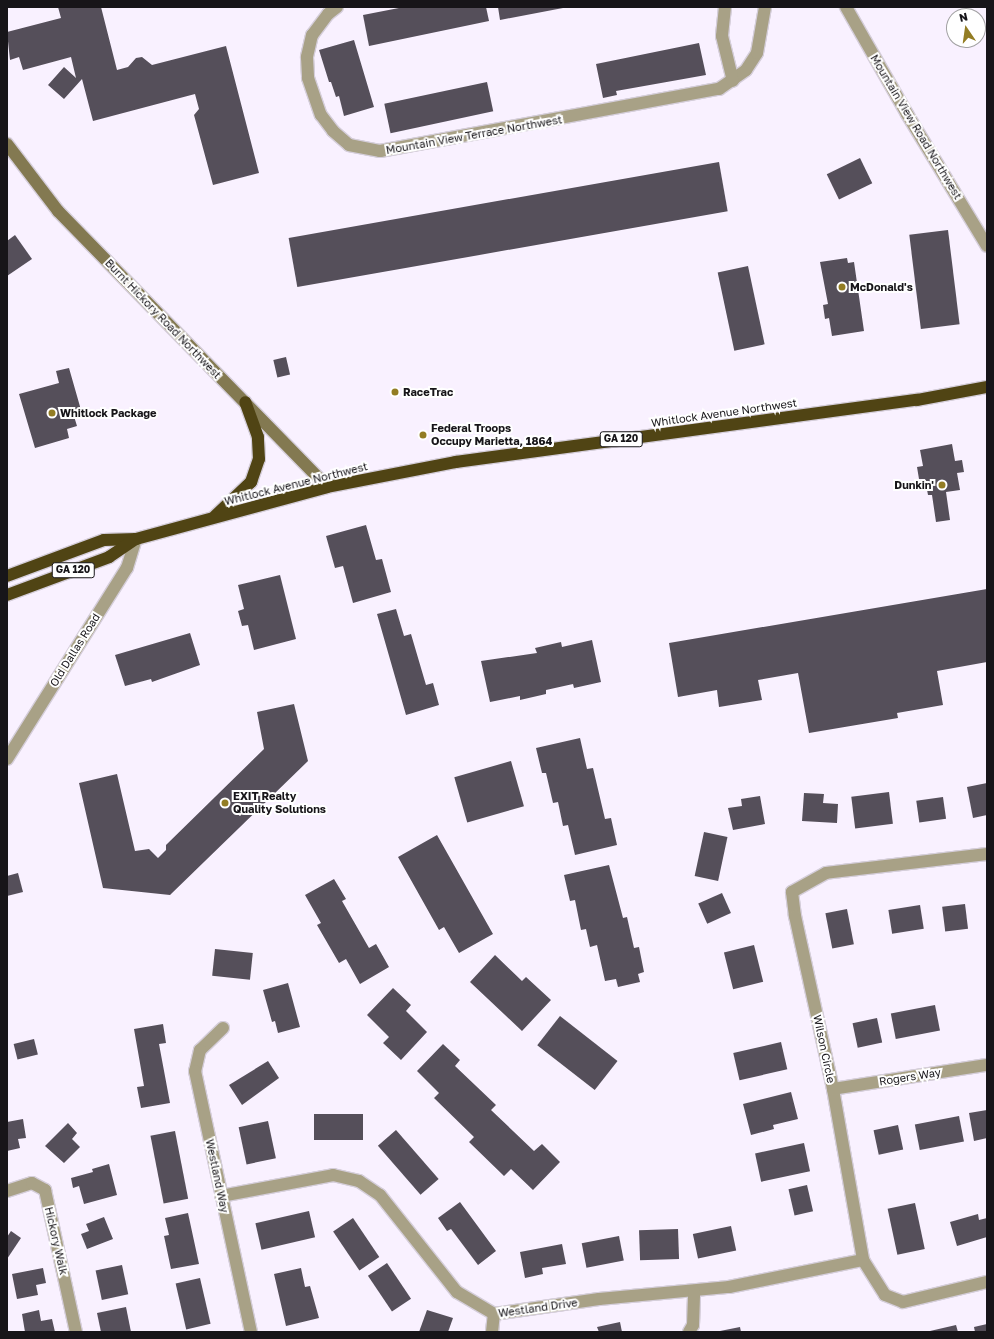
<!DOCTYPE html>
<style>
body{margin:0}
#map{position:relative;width:994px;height:1339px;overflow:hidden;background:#f9f1ff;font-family:"Golos Text",sans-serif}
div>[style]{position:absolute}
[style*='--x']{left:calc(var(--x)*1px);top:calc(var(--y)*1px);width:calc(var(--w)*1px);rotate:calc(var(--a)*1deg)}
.building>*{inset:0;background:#554f5a;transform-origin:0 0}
.roads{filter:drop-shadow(1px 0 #d5ceda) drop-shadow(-1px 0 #d5ceda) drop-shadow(0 1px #d5ceda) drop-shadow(0 -1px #d5ceda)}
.street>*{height:12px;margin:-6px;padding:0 6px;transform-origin:6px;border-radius:6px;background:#a8a186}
.secondary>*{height:12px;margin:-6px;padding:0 6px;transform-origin:6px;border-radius:6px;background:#837951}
.highway>*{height:12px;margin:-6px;padding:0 6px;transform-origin:6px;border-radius:6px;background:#504414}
.dots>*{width:11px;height:11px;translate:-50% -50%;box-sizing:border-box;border:2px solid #fff;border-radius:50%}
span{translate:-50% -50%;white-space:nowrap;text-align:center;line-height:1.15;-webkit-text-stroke:4px #fff;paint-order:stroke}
.shield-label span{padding:1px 3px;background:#fff;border:1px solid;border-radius:3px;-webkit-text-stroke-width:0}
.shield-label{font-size:10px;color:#171519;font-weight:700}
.street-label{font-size:11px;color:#171519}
.poi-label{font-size:11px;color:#171519;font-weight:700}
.left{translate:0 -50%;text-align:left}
.right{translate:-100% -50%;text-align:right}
.frame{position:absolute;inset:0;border:8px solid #171519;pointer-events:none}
.north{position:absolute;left:946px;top:8px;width:40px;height:40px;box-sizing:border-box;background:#fff;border:1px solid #a2a1a3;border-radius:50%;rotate:347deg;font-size:11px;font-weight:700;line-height:16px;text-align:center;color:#171519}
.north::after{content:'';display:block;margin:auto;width:14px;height:18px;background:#937d24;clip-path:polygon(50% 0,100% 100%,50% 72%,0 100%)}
</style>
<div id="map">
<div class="building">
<div style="clip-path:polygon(58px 7px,101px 7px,117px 70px,128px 67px,136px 58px,142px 57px,152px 65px,226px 46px,259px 173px,213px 185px,194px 115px,199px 109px,195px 94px,93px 121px,82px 79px,64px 99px,48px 85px,64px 67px,76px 78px,71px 57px,23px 70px,19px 57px,10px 60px,7px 32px,61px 18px)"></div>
<div style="clip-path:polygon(404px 7px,486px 7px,489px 21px,369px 46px,363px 15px)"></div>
<div style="clip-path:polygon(498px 7px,563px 7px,563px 8px,500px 20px)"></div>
<div style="clip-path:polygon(354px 40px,374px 107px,344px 116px,339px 96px,336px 97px,331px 82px,329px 82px,319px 50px)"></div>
<div style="clip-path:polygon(699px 43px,706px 75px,616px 91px,617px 95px,603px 98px,596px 64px)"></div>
<div style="left:487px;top:82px;width:30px;height:105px;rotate:78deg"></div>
<div style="left:860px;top:158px;width:28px;height:37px;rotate:64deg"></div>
<div style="left:719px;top:162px;width:50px;height:437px;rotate:80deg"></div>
<div style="left:948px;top:230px;width:95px;height:39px;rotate:83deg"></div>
<div style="clip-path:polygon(15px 235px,32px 259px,7px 276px,7px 241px)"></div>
<div style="clip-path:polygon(847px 258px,848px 263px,854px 262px,864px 331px,832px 336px,829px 318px,825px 319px,823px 305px,828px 304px,820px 262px)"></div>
<div style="left:748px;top:266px;width:80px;height:31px;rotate:78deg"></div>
<div style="left:286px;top:357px;width:18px;height:13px;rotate:77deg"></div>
<div style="clip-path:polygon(69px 368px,81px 410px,73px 413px,77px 426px,67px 429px,69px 438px,35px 448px,19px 394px,59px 383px,56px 371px)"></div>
<div style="clip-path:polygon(952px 444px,955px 461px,962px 460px,964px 472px,957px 473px,960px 490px,946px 492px,950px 520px,936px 522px,932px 495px,928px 495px,925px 479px,919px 479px,917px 467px,923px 466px,920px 450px)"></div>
<div style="clip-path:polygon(366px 525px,376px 560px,382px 559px,391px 592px,353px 603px,343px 566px,335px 568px,326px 536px)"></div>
<div style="clip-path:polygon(280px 575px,296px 639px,254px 650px,248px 625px,242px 626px,238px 611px,244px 609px,238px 585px)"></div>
<div style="clip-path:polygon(987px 589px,987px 662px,937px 671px,943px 705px,897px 713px,898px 718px,809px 733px,798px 673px,758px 680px,762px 700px,719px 707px,717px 690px,678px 697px,669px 643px)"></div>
<div style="clip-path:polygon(396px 609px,404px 636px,411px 634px,426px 685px,433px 683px,439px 705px,406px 715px,377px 614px)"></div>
<div style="clip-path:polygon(190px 633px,200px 665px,152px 682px,151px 679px,125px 686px,115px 655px)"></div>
<div style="clip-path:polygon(592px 640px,601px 682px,574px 688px,573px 684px,546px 690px,546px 694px,520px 700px,520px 696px,490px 702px,481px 661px,537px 653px,535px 648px,561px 642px,562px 647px)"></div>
<div style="clip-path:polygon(294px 704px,308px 761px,170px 895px,103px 888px,79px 783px,117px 774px,135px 851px,149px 849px,158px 858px,166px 850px,166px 845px,264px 749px,257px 712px)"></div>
<div style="clip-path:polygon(580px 738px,587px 769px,593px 768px,605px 819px,611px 818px,617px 845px,575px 855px,568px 825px,563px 826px,558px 802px,553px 803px,546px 773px,542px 773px,536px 748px)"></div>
<div style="left:511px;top:761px;width:47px;height:59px;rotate:74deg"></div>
<div style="clip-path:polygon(987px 783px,987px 815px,973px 818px,967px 787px)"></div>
<div style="left:889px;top:792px;width:32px;height:38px;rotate:83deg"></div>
<div style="clip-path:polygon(804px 793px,824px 794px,823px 803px,838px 804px,837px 823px,802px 821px)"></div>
<div style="clip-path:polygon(760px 796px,765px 824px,733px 830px,728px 808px,742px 806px,741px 799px)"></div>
<div style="left:943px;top:797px;width:22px;height:27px;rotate:82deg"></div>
<div style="left:704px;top:832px;width:24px;height:45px;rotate:12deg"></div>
<div style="clip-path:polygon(437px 835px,493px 934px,459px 953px,444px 927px,439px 930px,398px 857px)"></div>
<div style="clip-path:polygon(609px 865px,623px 918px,627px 917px,634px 948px,639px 947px,644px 972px,638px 974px,640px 982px,618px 987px,616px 979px,605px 981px,597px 945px,590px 947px,586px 929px,581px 930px,575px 900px,570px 901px,564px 875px)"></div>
<div style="clip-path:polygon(18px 873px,23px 892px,7px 896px,7px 876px)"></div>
<div style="clip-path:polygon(334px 879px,346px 899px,342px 901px,369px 948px,376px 944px,389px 967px,360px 984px,346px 959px,339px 963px,317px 925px,321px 923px,305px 895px)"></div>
<div style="left:722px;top:893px;width:22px;height:26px;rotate:66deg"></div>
<div style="left:965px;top:904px;width:25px;height:23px;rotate:83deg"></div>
<div style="left:920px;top:905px;width:24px;height:32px;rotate:81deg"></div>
<div style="left:847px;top:909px;width:36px;height:22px;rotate:79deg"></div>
<div style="left:754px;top:945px;width:38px;height:31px;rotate:76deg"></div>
<div style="left:215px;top:949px;width:38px;height:27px;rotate:6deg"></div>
<div style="clip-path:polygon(495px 955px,522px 981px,526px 977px,551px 1000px,522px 1031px,470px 982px)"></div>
<div style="clip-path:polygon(288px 983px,300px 1027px,278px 1033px,275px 1021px,272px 1022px,263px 990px)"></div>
<div style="clip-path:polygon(393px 988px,411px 1005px,406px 1011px,427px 1032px,401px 1060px,383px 1043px,389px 1037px,367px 1015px)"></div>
<div style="left:935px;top:1005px;width:26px;height:45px;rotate:79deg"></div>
<div style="left:560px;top:1016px;width:73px;height:37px;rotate:38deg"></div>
<div style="left:877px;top:1018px;width:25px;height:25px;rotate:78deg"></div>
<div style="clip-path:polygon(163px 1024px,166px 1043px,159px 1044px,170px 1103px,141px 1108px,137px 1087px,144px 1086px,134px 1029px)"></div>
<div style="left:34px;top:1039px;width:16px;height:21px;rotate:76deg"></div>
<div style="left:781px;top:1042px;width:28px;height:49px;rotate:77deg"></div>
<div style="clip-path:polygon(443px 1044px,460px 1060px,455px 1066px,496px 1105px,491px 1110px,534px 1151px,542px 1144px,560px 1162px,533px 1190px,511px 1169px,504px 1176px,469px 1142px,474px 1137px,434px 1098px,439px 1093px,417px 1071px)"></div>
<div style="clip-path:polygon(268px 1061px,279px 1078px,242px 1105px,229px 1085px)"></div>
<div style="clip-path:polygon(791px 1092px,798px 1119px,773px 1125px,774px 1129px,751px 1135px,743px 1104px)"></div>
<div style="clip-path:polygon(987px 1110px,987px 1138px,974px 1141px,969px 1113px)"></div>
<div style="left:363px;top:1114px;width:26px;height:49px;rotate:90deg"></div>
<div style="left:959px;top:1116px;width:26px;height:45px;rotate:79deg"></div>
<div style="clip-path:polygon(23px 1119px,26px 1138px,18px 1139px,20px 1148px,7px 1151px,7px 1122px)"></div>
<div style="left:268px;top:1121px;width:38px;height:30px;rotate:78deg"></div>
<div style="clip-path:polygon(68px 1123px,77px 1133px,72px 1139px,80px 1147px,64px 1163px,45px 1146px)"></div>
<div style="left:898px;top:1125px;width:25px;height:25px;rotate:78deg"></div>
<div style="left:396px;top:1130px;width:65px;height:24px;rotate:49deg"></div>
<div style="left:175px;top:1131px;width:69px;height:25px;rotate:79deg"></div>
<div style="left:804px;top:1143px;width:29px;height:50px;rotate:78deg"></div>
<div style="clip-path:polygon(109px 1164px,117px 1195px,84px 1204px,79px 1186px,73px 1188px,71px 1178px,93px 1172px,92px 1169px)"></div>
<div style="left:807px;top:1185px;width:27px;height:19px;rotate:77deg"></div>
<div style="clip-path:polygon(460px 1202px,496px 1251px,478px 1265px,451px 1229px,447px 1231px,438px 1218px)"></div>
<div style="left:915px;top:1203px;width:47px;height:28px;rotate:78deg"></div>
<div style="left:309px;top:1211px;width:27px;height:55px;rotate:77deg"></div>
<div style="clip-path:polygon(188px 1213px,199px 1264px,171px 1269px,164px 1236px,169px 1235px,165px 1218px)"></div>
<div style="clip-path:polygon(978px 1214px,979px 1220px,987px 1218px,987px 1237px,957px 1246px,950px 1222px)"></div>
<div style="clip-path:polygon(104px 1217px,113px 1239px,87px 1249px,81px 1234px,89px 1231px,86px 1224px)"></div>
<div style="left:353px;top:1218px;width:47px;height:24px;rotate:56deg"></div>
<div style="left:731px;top:1226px;width:25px;height:39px;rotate:78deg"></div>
<div style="left:678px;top:1229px;width:30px;height:39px;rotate:88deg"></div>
<div style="clip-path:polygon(11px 1231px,21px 1238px,7px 1259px,7px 1237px)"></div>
<div style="left:619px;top:1236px;width:25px;height:38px;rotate:79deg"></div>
<div style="clip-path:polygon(562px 1244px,566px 1264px,542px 1268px,543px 1274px,525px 1278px,520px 1252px)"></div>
<div style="left:387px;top:1263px;width:43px;height:23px;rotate:56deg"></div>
<div style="left:122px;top:1265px;width:30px;height:27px;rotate:78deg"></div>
<div style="clip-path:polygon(43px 1268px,46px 1283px,36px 1285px,38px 1295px,17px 1299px,12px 1274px)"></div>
<div style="clip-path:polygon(301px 1268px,305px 1287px,310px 1286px,319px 1318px,286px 1326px,274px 1274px)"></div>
<div style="left:200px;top:1278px;width:47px;height:25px;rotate:77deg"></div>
<div style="clip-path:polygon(126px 1307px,131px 1332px,101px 1332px,97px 1313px)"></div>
<div style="clip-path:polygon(39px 1310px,41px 1321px,52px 1319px,55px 1332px,25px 1332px,22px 1314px)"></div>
<div style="clip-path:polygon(427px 1310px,453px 1318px,448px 1332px,419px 1332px)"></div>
<div style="clip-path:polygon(620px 1322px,622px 1332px,599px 1332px,597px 1327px)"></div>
<div style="clip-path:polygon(987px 1324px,987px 1332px,975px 1332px,974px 1327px)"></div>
<div style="clip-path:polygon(956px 1325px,958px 1332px,930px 1332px,930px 1331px)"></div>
<div style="clip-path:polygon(740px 1327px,741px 1332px,720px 1332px,720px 1331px)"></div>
</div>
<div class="roads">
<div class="street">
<div style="--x:337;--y:7;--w:11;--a:142"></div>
<div style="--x:328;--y:14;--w:26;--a:127"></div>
<div style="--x:312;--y:35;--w:23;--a:103"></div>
<div style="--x:307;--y:57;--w:21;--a:87"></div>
<div style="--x:308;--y:78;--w:39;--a:71"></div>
<div style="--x:321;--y:115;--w:20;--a:53"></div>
<div style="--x:333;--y:131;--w:21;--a:41"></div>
<div style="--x:349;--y:145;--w:32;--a:11"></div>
<div style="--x:380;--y:151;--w:345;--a:-10.4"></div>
<div style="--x:719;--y:89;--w:33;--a:-35"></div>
<div style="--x:746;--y:70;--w:20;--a:-57"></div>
<div style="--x:757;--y:53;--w:47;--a:-80.1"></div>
<div style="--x:725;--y:7;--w:29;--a:96"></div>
<div style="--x:722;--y:36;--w:46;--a:76.3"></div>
<div style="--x:846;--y:7;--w:123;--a:60.3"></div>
<div style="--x:907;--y:114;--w:154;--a:58.8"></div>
<div style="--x:7;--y:759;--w:226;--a:-57.9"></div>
<div style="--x:127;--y:568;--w:30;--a:-73"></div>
<div style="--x:987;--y:854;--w:162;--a:173.3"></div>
<div style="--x:826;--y:873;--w:39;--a:151"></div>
<div style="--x:792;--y:892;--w:24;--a:83"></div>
<div style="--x:795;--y:916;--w:177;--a:77.6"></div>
<div style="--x:833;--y:1089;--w:174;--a:80"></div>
<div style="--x:863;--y:1260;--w:41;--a:57.8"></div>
<div style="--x:885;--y:1295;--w:19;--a:21"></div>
<div style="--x:903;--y:1302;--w:86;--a:-13.4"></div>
<div style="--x:223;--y:1028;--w:32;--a:136"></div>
<div style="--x:200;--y:1050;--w:22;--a:103"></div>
<div style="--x:195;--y:1071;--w:267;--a:77.9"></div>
<div style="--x:833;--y:1089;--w:156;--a:-8.9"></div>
<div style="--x:7;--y:1191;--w:26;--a:-18"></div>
<div style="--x:32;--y:1183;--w:15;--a:28"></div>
<div style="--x:45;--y:1190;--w:145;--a:77.7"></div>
<div style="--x:221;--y:1196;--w:114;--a:-10.6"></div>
<div style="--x:333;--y:1175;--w:27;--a:13"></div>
<div style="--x:359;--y:1181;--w:25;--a:34"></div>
<div style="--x:380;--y:1195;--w:124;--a:51.6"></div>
<div style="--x:457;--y:1292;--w:43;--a:30.7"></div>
<div style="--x:494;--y:1314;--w:106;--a:-8.1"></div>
<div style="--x:599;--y:1299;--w:131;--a:-5.3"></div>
<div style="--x:729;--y:1287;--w:137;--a:-11.4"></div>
<div style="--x:492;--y:1332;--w:18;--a:-84"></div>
<div style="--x:689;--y:1332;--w:8;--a:-60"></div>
<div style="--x:693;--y:1325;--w:33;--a:-88"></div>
</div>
<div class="secondary">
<div style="--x:7;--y:144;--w:84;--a:52.7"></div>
<div style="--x:58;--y:211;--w:385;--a:45.7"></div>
</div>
<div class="highway">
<div style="--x:215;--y:516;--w:50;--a:-43.4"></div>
<div style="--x:251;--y:482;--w:24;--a:-71"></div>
<div style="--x:259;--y:459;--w:22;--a:-93"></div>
<div style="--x:258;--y:437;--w:37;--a:-110"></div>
<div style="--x:7;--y:576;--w:103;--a:-20.4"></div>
<div style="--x:104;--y:540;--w:32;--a:-2"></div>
<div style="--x:136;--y:539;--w:198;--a:-15.2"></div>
<div style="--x:327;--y:487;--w:131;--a:-11"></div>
<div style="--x:456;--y:462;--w:465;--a:-7.7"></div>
<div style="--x:917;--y:400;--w:71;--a:-10.5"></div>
<div style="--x:7;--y:595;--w:109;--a:-20.4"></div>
<div style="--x:109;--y:557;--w:32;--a:-34"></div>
</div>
</div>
<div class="dots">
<div style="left:842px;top:287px;background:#937d24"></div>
<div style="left:395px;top:392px;background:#937d24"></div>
<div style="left:52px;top:413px;background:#937d24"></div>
<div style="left:423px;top:435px;background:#937d24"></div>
<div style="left:942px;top:485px;background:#937d24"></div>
<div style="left:225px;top:803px;background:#937d24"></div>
</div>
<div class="shield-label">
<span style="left:621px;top:439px">GA 120</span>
<span style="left:73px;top:570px">GA 120</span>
</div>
<div class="street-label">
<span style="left:916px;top:127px;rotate:59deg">Mountain View Road Northwest</span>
<span style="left:474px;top:135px;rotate:-10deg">Mountain View Terrace Northwest</span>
<span style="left:163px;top:319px;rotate:46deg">Burnt Hickory Road Northwest</span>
<span style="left:724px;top:413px;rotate:-8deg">Whitlock Avenue Northwest</span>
<span style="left:296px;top:484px;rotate:-14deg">Whitlock Avenue Northwest</span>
<span style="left:75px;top:650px;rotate:-58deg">Old Dallas Road</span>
<span style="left:824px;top:1049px;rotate:78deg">Wilson Circle</span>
<span style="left:910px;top:1077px;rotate:-9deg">Rogers Way</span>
<span style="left:217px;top:1176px;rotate:78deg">Westland Way</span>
<span style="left:56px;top:1241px;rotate:77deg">Hickory Walk</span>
<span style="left:538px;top:1308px;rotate:-8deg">Westland Drive</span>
</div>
<div class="poi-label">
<span class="left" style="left:850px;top:287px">McDonald's</span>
<span class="left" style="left:403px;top:392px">RaceTrac</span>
<span class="left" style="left:60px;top:413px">Whitlock Package</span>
<span class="left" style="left:431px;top:435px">Federal Troops<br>Occupy Marietta, 1864</span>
<span class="right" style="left:934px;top:485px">Dunkin'</span>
<span class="left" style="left:233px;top:803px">EXIT Realty<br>Quality Solutions</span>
</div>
<div class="frame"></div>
<div class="north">N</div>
</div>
